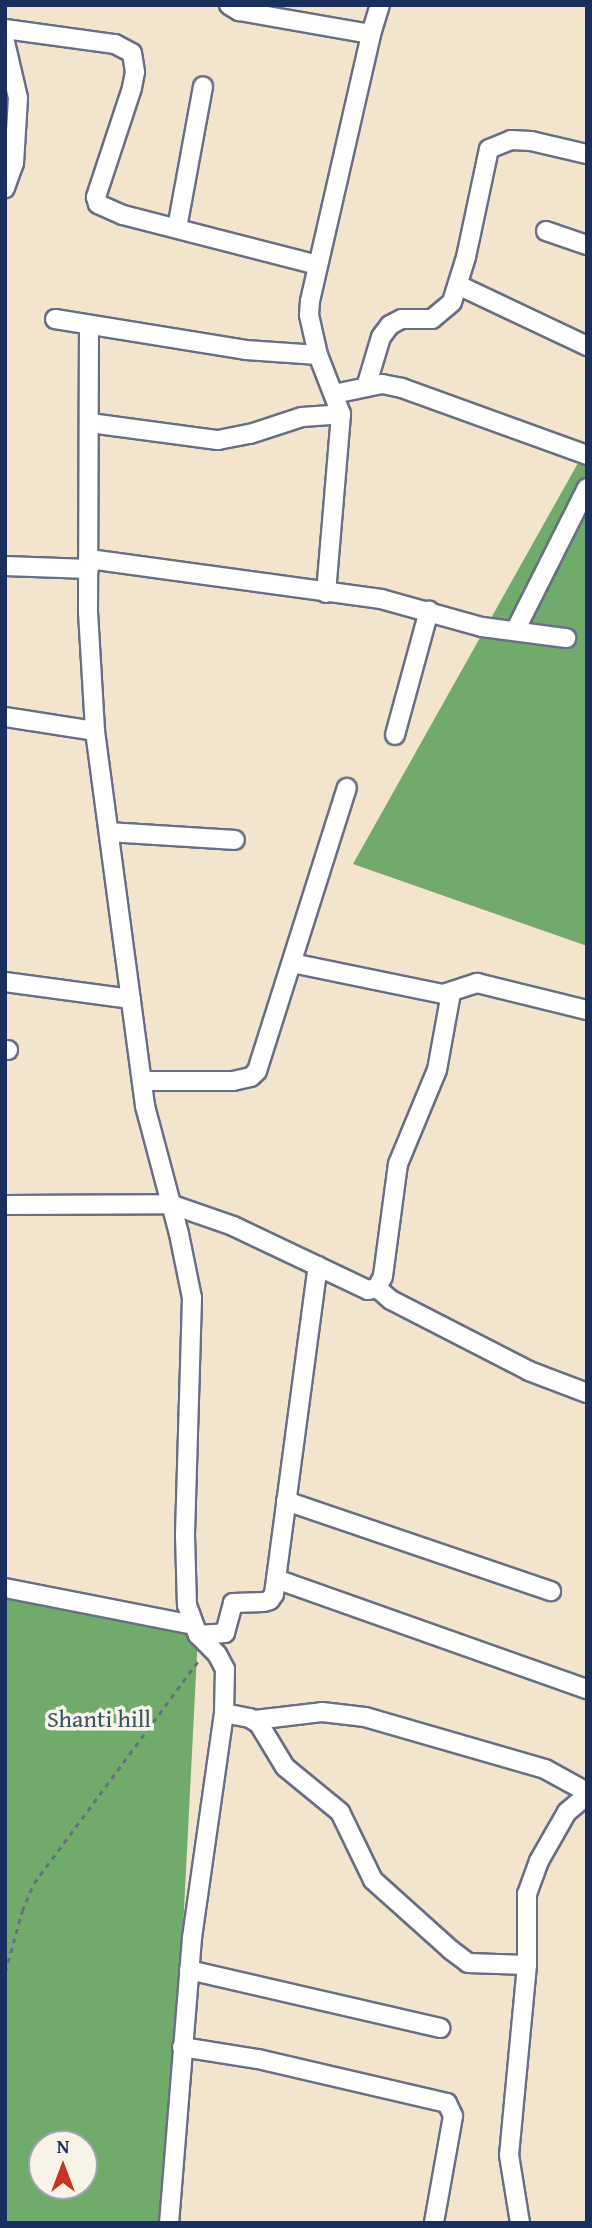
<!DOCTYPE html>
<style>
body{margin:0}
#map{position:relative;width:592px;height:2228px;overflow:hidden;background:#f3e4cd;font-family:"Gentium Book Plus",serif}
div>[style]{position:absolute}
[style*='--x']{left:calc(var(--x)*1px);top:calc(var(--y)*1px);width:calc(var(--w)*1px);rotate:calc(var(--a)*1deg)}
.forest>*{inset:0;background:#70ab6b}
.path>*{height:2.5px;margin-top:-1.25px;transform-origin:0;background:repeating-linear-gradient(90deg,#676e85 0 5px,transparent 0 10px)}
.roads{filter:drop-shadow(2px 0 #676e85) drop-shadow(-2px 0 #676e85) drop-shadow(0 2px #676e85) drop-shadow(0 -2px #676e85)}
.minor>*{height:18px;margin:-9px;padding:0 9px;transform-origin:9px;border-radius:9px;background:#fff}
span{translate:-50% -50%;white-space:nowrap;text-align:center;line-height:1.15;-webkit-text-stroke:7px #f7f3e8;paint-order:stroke}
.park-label{font-size:24px;color:#375565}
.frame{position:absolute;inset:0;border:7px solid #1b2f5e;pointer-events:none}
.north{position:absolute;left:28px;top:2130px;width:70px;height:70px;box-sizing:border-box;background:#f7f3e8;border:2px solid #9fa5b1;border-radius:50%;rotate:0deg;font-size:19px;font-weight:700;line-height:28px;text-align:center;color:#1b2f5e}
.north::after{content:'';display:block;margin:auto;width:24px;height:32px;background:#c8321e;clip-path:polygon(50% 0,100% 100%,50% 72%,0 100%)}
</style>
<div id="map">
<div class="forest">
<div style="clip-path:polygon(587px 447px,587px 946px,353px 864px)"></div>
<div style="clip-path:polygon(evenodd,5px 1599px,198px 1635px,168px 2223px,5px 2223px,5px 1599px,42px 2144px,84px 2144px,84px 2186px,42px 2186px,42px 2144px)"></div>
</div>
<div class="path">
<div style="--x:5;--y:1972;--w:63;--a:-74.4"></div>
<div style="--x:22;--y:1911;--w:30;--a:-67"></div>
<div style="--x:34;--y:1883;--w:277;--a:-53.5"></div>
</div>
<div class="roads">
<div class="minor">
<div style="--x:229;--y:5;--w:12;--a:31"></div>
<div style="--x:239;--y:11;--w:134;--a:9.9"></div>
<div style="--x:5;--y:29;--w:111;--a:7.8"></div>
<div style="--x:115;--y:44;--w:19;--a:28"></div>
<div style="--x:132;--y:53;--w:19;--a:81"></div>
<div style="--x:135;--y:72;--w:16;--a:101"></div>
<div style="--x:132;--y:88;--w:115;--a:108.3"></div>
<div style="--x:96;--y:197;--w:7;--a:74"></div>
<div style="--x:98;--y:204;--w:27;--a:24"></div>
<div style="--x:123;--y:215;--w:201;--a:14.4"></div>
<div style="--x:5;--y:42;--w:57;--a:76.9"></div>
<div style="--x:18;--y:98;--w:65;--a:93.5"></div>
<div style="--x:14;--y:163;--w:27;--a:110"></div>
<div style="--x:177;--y:228;--w:144;--a:-79.6"></div>
<div style="--x:546;--y:231;--w:43;--a:18.9"></div>
<div style="--x:458;--y:285;--w:143;--a:25.3"></div>
<div style="--x:55;--y:319;--w:193;--a:9.2"></div>
<div style="--x:246;--y:350;--w:72;--a:4"></div>
<div style="--x:89;--y:325;--w:287;--a:90.2"></div>
<div style="--x:88;--y:612;--w:119;--a:86.6"></div>
<div style="--x:95;--y:731;--w:378;--a:82.4"></div>
<div style="--x:145;--y:1106;--w:132;--a:75.1"></div>
<div style="--x:179;--y:1234;--w:65;--a:78.5"></div>
<div style="--x:192;--y:1298;--w:237;--a:91.7"></div>
<div style="--x:185;--y:1535;--w:70;--a:88.4"></div>
<div style="--x:187;--y:1605;--w:32;--a:70"></div>
<div style="--x:198;--y:1635;--w:27;--a:45"></div>
<div style="--x:217;--y:1654;--w:17;--a:62"></div>
<div style="--x:225;--y:1669;--w:44;--a:91.3"></div>
<div style="--x:224;--y:1713;--w:227;--a:98.1"></div>
<div style="--x:192;--y:1938;--w:286;--a:94.6"></div>
<div style="--x:366;--y:387;--w:52;--a:-73.3"></div>
<div style="--x:381;--y:337;--w:15;--a:-53"></div>
<div style="--x:390;--y:325;--w:13;--a:-27"></div>
<div style="--x:402;--y:319;--w:30;--a:0"></div>
<div style="--x:432;--y:319;--w:26;--a:-40"></div>
<div style="--x:452;--y:302;--w:47;--a:-72.7"></div>
<div style="--x:466;--y:257;--w:110;--a:-78"></div>
<div style="--x:489;--y:149;--w:24;--a:-22"></div>
<div style="--x:511;--y:140;--w:20;--a:3"></div>
<div style="--x:531;--y:141;--w:57;--a:13.1"></div>
<div style="--x:334;--y:394;--w:49;--a:-11.8"></div>
<div style="--x:382;--y:384;--w:20;--a:11"></div>
<div style="--x:402;--y:388;--w:197;--a:19.9"></div>
<div style="--x:90;--y:423;--w:129;--a:7.6"></div>
<div style="--x:218;--y:440;--w:33;--a:-11"></div>
<div style="--x:250;--y:434;--w:55;--a:-18.1"></div>
<div style="--x:302;--y:417;--w:39;--a:-4"></div>
<div style="--x:89;--y:559;--w:295;--a:7.8"></div>
<div style="--x:381;--y:599;--w:105;--a:15.5"></div>
<div style="--x:482;--y:627;--w:85;--a:7.5"></div>
<div style="--x:5;--y:566;--w:84;--a:2"></div>
<div style="--x:326;--y:593;--w:180;--a:-85.2"></div>
<div style="--x:341;--y:414;--w:63;--a:-111.3"></div>
<div style="--x:318;--y:355;--w:41;--a:-102.7"></div>
<div style="--x:309;--y:315;--w:14;--a:-86"></div>
<div style="--x:310;--y:301;--w:274;--a:-77.1"></div>
<div style="--x:371;--y:34;--w:30;--a:-73"></div>
<div style="--x:515;--y:631;--w:160;--a:-63.3"></div>
<div style="--x:5;--y:717;--w:91;--a:8.8"></div>
<div style="--x:395;--y:735;--w:129;--a:-74.7"></div>
<div style="--x:109;--y:832;--w:126;--a:3.6"></div>
<div style="--x:292;--y:963;--w:154;--a:11.6"></div>
<div style="--x:443;--y:994;--w:36;--a:-18"></div>
<div style="--x:477;--y:983;--w:113;--a:13.8"></div>
<div style="--x:5;--y:982;--w:127;--a:7.7"></div>
<div style="--x:5;--y:1050;--w:3;--a:0"></div>
<div style="--x:142;--y:1081;--w:91;--a:0"></div>
<div style="--x:233;--y:1081;--w:18;--a:-13"></div>
<div style="--x:251;--y:1077;--w:8;--a:-45"></div>
<div style="--x:257;--y:1071;--w:297;--a:-72.4"></div>
<div style="--x:5;--y:1205;--w:165;--a:-0.3"></div>
<div style="--x:170;--y:1204;--w:67;--a:19.2"></div>
<div style="--x:233;--y:1226;--w:149;--a:25.4"></div>
<div style="--x:368;--y:1290;--w:9;--a:-13"></div>
<div style="--x:377;--y:1288;--w:13;--a:-63"></div>
<div style="--x:383;--y:1276;--w:113;--a:-82.4"></div>
<div style="--x:398;--y:1164;--w:102;--a:-67.5"></div>
<div style="--x:437;--y:1070;--w:78;--a:-79.7"></div>
<div style="--x:377;--y:1288;--w:18;--a:41"></div>
<div style="--x:391;--y:1300;--w:155;--a:27.2"></div>
<div style="--x:529;--y:1371;--w:62;--a:20.8"></div>
<div style="--x:286;--y:1501;--w:280;--a:18.8"></div>
<div style="--x:276;--y:1579;--w:330;--a:19.5"></div>
<div style="--x:5;--y:1588;--w:192;--a:11.1"></div>
<div style="--x:198;--y:1635;--w:27;--a:-4"></div>
<div style="--x:225;--y:1633;--w:31;--a:-75"></div>
<div style="--x:233;--y:1603;--w:31;--a:-2"></div>
<div style="--x:264;--y:1602;--w:6;--a:-18"></div>
<div style="--x:270;--y:1600;--w:7;--a:-56"></div>
<div style="--x:274;--y:1594;--w:331;--a:-82.4"></div>
<div style="--x:224;--y:1713;--w:26;--a:11"></div>
<div style="--x:250;--y:1718;--w:11;--a:34"></div>
<div style="--x:259;--y:1724;--w:50;--a:58.8"></div>
<div style="--x:285;--y:1767;--w:71;--a:39.3"></div>
<div style="--x:340;--y:1812;--w:76;--a:64.1"></div>
<div style="--x:373;--y:1880;--w:105;--a:41.9"></div>
<div style="--x:451;--y:1950;--w:21;--a:37"></div>
<div style="--x:468;--y:1963;--w:59;--a:1.9"></div>
<div style="--x:527;--y:1965;--w:191;--a:95.4"></div>
<div style="--x:509;--y:2155;--w:69;--a:80.8"></div>
<div style="--x:255;--y:1720;--w:67;--a:-6.8"></div>
<div style="--x:322;--y:1712;--w:43;--a:6.6"></div>
<div style="--x:365;--y:1717;--w:187;--a:16.1"></div>
<div style="--x:545;--y:1769;--w:48;--a:28.7"></div>
<div style="--x:527;--y:1965;--w:71;--a:-90"></div>
<div style="--x:527;--y:1894;--w:35;--a:-70"></div>
<div style="--x:539;--y:1861;--w:56;--a:-60.3"></div>
<div style="--x:567;--y:1812;--w:26;--a:-40"></div>
<div style="--x:189;--y:1970;--w:258;--a:13"></div>
<div style="--x:182;--y:2047;--w:77;--a:9"></div>
<div style="--x:258;--y:2059;--w:194;--a:13.1"></div>
<div style="--x:447;--y:2103;--w:14;--a:65"></div>
<div style="--x:453;--y:2116;--w:109;--a:100.1"></div>
</div>
</div>
<div class="park-label">
<span style="left:99px;top:1719px">Shanti hill</span>
</div>
<div class="frame"></div>
<div class="north">N</div>
</div>
